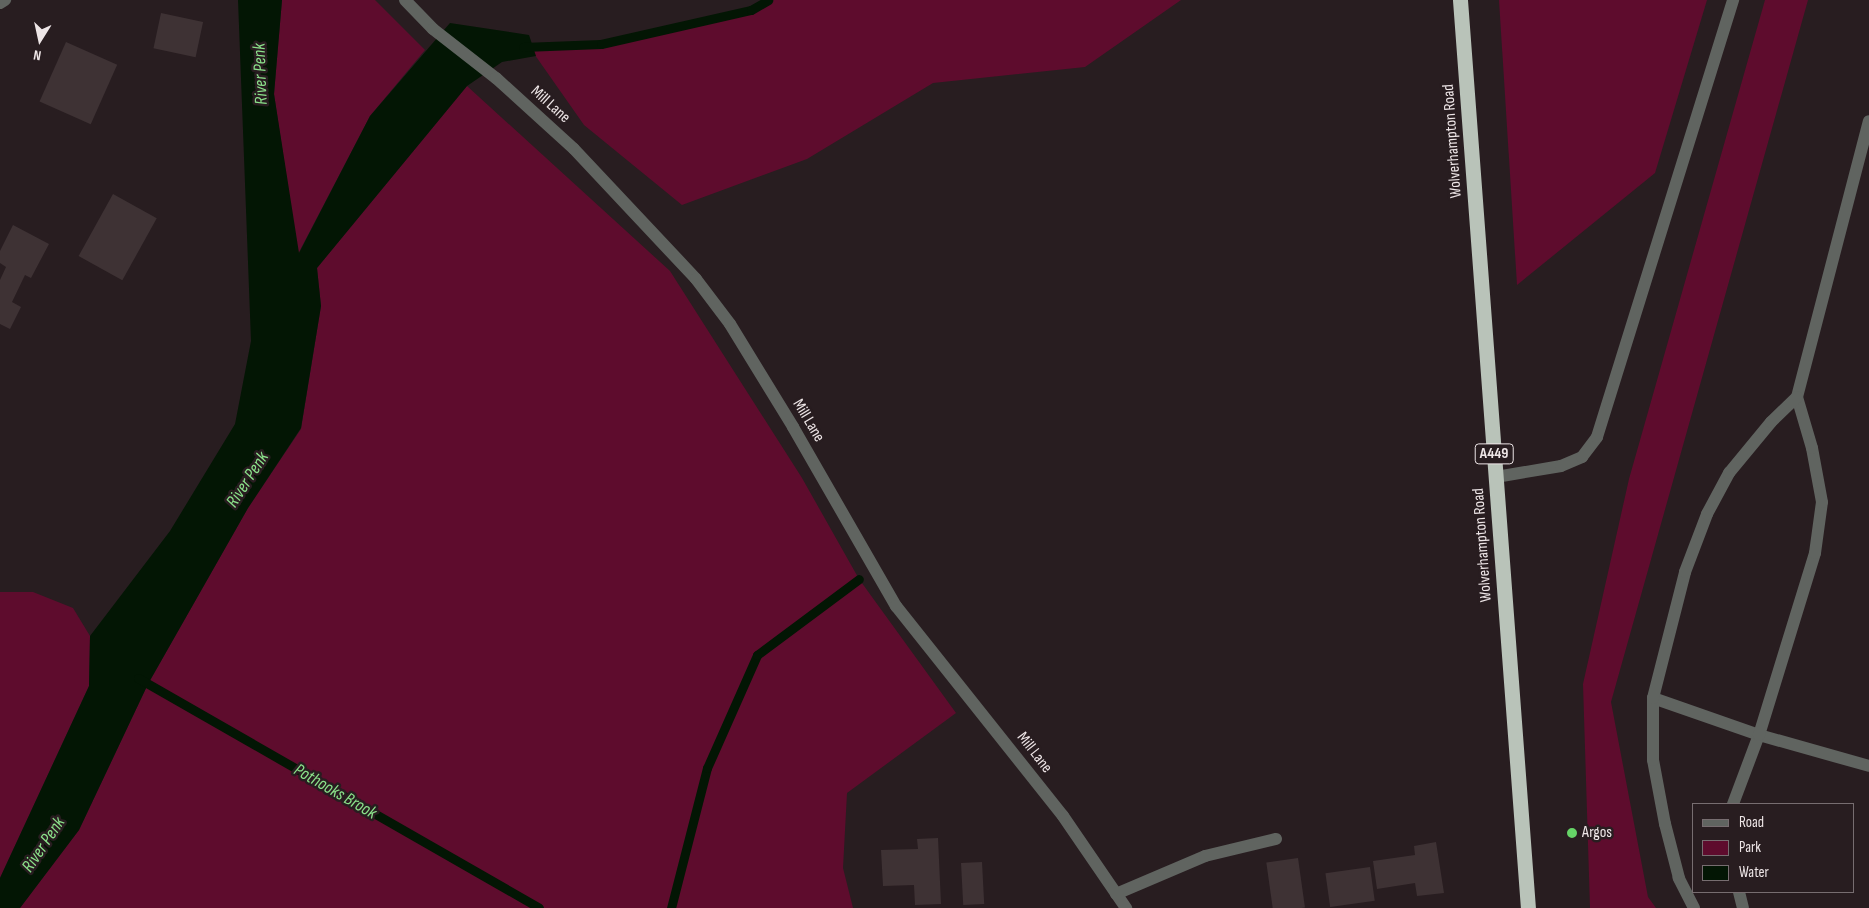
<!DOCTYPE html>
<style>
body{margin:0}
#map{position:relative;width:1869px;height:908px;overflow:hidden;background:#281d20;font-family:"Sofia Sans Condensed",sans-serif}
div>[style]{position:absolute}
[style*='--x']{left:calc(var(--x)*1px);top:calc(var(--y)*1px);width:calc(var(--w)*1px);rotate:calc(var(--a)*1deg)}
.green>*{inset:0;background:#5e0c2d}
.water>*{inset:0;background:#031604}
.stream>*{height:9px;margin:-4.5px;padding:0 4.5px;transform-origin:4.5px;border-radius:4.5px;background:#031604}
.building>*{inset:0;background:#3e3234;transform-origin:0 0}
.lane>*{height:12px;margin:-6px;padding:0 6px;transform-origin:6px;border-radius:6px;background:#606460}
.street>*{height:12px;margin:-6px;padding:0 6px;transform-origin:6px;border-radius:6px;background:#606460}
.highway>*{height:15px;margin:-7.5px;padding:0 7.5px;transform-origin:7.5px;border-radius:7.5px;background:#b9c3b9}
.dots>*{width:14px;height:14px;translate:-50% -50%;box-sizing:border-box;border:2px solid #281d20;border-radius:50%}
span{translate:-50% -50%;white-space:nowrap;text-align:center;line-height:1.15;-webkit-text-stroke:5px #281d20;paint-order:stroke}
.shield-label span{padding:1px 4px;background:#281d20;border:1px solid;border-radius:4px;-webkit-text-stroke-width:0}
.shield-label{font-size:15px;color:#eee6e7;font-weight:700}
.street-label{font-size:16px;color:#eee6e7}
.poi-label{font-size:16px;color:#eee6e7}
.left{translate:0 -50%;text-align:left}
.water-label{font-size:18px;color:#8be18a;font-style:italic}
.legend{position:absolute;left:1692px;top:803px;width:162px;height:90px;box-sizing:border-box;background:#281d20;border:1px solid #776d70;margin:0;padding:6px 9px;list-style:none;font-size:15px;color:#eee6e7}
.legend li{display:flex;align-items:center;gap:10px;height:25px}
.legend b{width:25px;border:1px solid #776d70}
.north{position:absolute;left:15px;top:15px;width:50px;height:50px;-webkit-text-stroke:4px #281d20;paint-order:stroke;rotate:190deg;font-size:14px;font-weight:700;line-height:20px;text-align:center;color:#eee6e7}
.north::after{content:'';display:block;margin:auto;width:18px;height:22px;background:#eee6e7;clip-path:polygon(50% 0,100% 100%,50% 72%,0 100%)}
</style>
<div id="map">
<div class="green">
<div style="clip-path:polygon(282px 0,375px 0,425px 50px,370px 116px,298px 254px,274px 94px)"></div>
<div style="clip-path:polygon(768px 0,1181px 0,1085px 67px,933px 83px,807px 159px,682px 205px,584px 125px,530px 48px,601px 44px,751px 10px)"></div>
<div style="clip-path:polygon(1499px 0,1707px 0,1655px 173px,1517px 285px)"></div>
<div style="clip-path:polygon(1765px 0,1808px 0,1611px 702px,1648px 897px,1656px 908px,1590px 908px,1583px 684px,1629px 479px)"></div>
<div style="clip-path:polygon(467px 86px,670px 271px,802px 478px,859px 579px,956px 713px,847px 793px,843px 868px,853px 908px,20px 908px,79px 830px,148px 684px,248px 508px,301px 429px,321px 306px,317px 268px)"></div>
<div style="clip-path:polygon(0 592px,33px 592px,73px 608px,90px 636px,89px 686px,0 878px)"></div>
</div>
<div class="water">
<div style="clip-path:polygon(238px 0,282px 0,274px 94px,299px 253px,370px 116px,450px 23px,529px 35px,536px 56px,502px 62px,467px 86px,317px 268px,321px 306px,301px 428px,248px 508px,148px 684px,79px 830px,20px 908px,0 908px,0 878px,89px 686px,90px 636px,170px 531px,235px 424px,251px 341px)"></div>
</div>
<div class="stream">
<div style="--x:523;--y:47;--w:78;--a:-2.2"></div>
<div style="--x:601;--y:44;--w:154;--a:-12.8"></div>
<div style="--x:751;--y:10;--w:20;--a:-30"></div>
<div style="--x:138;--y:678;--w:462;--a:29.8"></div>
<div style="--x:671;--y:908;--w:145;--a:-75.6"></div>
<div style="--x:707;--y:768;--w:124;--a:-66.1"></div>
<div style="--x:757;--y:655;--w:127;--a:-36.7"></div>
</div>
<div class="building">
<div style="left:161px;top:13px;width:43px;height:36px;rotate:12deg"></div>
<div style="left:66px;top:42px;width:56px;height:65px;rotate:24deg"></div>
<div style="left:113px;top:194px;width:50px;height:71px;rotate:29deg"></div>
<div style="clip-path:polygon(13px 225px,49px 244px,31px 278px,25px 275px,12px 302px,21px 307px,10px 329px,0 324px,0 280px,6px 267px,0 263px,0 251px)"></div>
<div style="clip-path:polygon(938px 838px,941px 904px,915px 905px,914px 885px,883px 886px,881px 850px,918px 849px,917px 839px)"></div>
<div style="clip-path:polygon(1436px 842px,1444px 893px,1417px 896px,1415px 883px,1377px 889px,1373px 861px,1415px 855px,1414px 846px)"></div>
<div style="left:1298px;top:858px;width:50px;height:32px;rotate:82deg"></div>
<div style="left:982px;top:862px;width:42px;height:21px;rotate:87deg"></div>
<div style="left:1370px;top:867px;width:34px;height:45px;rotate:82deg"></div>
</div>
<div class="lane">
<div style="--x:1653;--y:698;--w:112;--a:19.2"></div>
<div style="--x:1759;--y:735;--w:114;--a:15.7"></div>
<div style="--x:1733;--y:804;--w:74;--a:-69.4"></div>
<div style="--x:1759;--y:735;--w:190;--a:-72.9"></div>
<div style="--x:1815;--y:553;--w:51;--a:-82.2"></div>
<div style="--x:1822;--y:502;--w:55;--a:-100.5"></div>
<div style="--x:1812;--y:448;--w:53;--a:-106.4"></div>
<div style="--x:1797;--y:397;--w:285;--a:-75.4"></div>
<div style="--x:1739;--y:892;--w:16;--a:76"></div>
<div style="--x:1116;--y:894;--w:97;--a:-23.1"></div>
<div style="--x:1205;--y:856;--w:73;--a:-13.5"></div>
<div style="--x:1694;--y:908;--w:34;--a:-117"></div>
<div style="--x:1679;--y:878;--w:56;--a:-104.5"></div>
<div style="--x:1665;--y:824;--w:65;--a:-100.6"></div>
<div style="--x:1653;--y:760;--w:62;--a:-90"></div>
<div style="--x:1653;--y:698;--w:130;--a:-75.7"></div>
<div style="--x:1685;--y:572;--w:62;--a:-69.2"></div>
<div style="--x:1707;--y:514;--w:47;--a:-61.8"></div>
<div style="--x:1729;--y:473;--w:66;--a:-50.5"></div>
<div style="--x:1771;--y:422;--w:36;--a:-44"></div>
</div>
<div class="street">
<div style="--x:405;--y:0;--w:40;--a:46"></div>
<div style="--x:433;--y:29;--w:80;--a:37.9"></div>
<div style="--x:496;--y:78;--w:105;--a:42.3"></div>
<div style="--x:574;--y:149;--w:178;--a:46.8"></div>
<div style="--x:696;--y:279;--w:56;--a:52.9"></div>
<div style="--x:730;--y:324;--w:121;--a:58.5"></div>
<div style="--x:793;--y:427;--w:207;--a:60.1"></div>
<div style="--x:896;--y:606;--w:268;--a:51.5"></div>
<div style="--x:1063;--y:816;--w:112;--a:55.6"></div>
<div style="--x:0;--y:3;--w:6;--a:-31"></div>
<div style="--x:1496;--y:477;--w:66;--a:-9.6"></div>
<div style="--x:1561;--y:466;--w:23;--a:-23"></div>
<div style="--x:1582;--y:457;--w:25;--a:-53"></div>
<div style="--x:1597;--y:437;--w:458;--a:-72.7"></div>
</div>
<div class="highway">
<div style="--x:1460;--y:0;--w:911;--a:85.72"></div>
</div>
<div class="dots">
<div style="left:1572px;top:833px;background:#66d467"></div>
</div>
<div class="shield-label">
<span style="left:1494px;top:454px">A449</span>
</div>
<div class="street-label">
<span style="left:550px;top:105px;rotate:42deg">Mill Lane</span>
<span style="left:1453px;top:141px;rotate:-94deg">Wolverhampton Road</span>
<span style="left:808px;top:421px;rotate:59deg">Mill Lane</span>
<span style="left:1483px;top:545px;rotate:-94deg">Wolverhampton Road</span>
<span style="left:1034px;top:753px;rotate:52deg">Mill Lane</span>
</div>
<div class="poi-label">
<span class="left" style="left:1582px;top:833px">Argos</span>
</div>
<div class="water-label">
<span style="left:261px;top:74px;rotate:-92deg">River Penk</span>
<span style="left:248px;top:480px;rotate:-57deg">River Penk</span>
<span style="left:335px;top:792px;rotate:30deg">Pothooks Brook</span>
<span style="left:44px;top:845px;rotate:-56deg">River Penk</span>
</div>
<ul class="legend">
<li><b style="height:6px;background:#606460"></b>Road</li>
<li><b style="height:14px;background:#5e0c2d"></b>Park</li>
<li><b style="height:14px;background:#031604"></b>Water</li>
</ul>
<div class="north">N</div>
</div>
